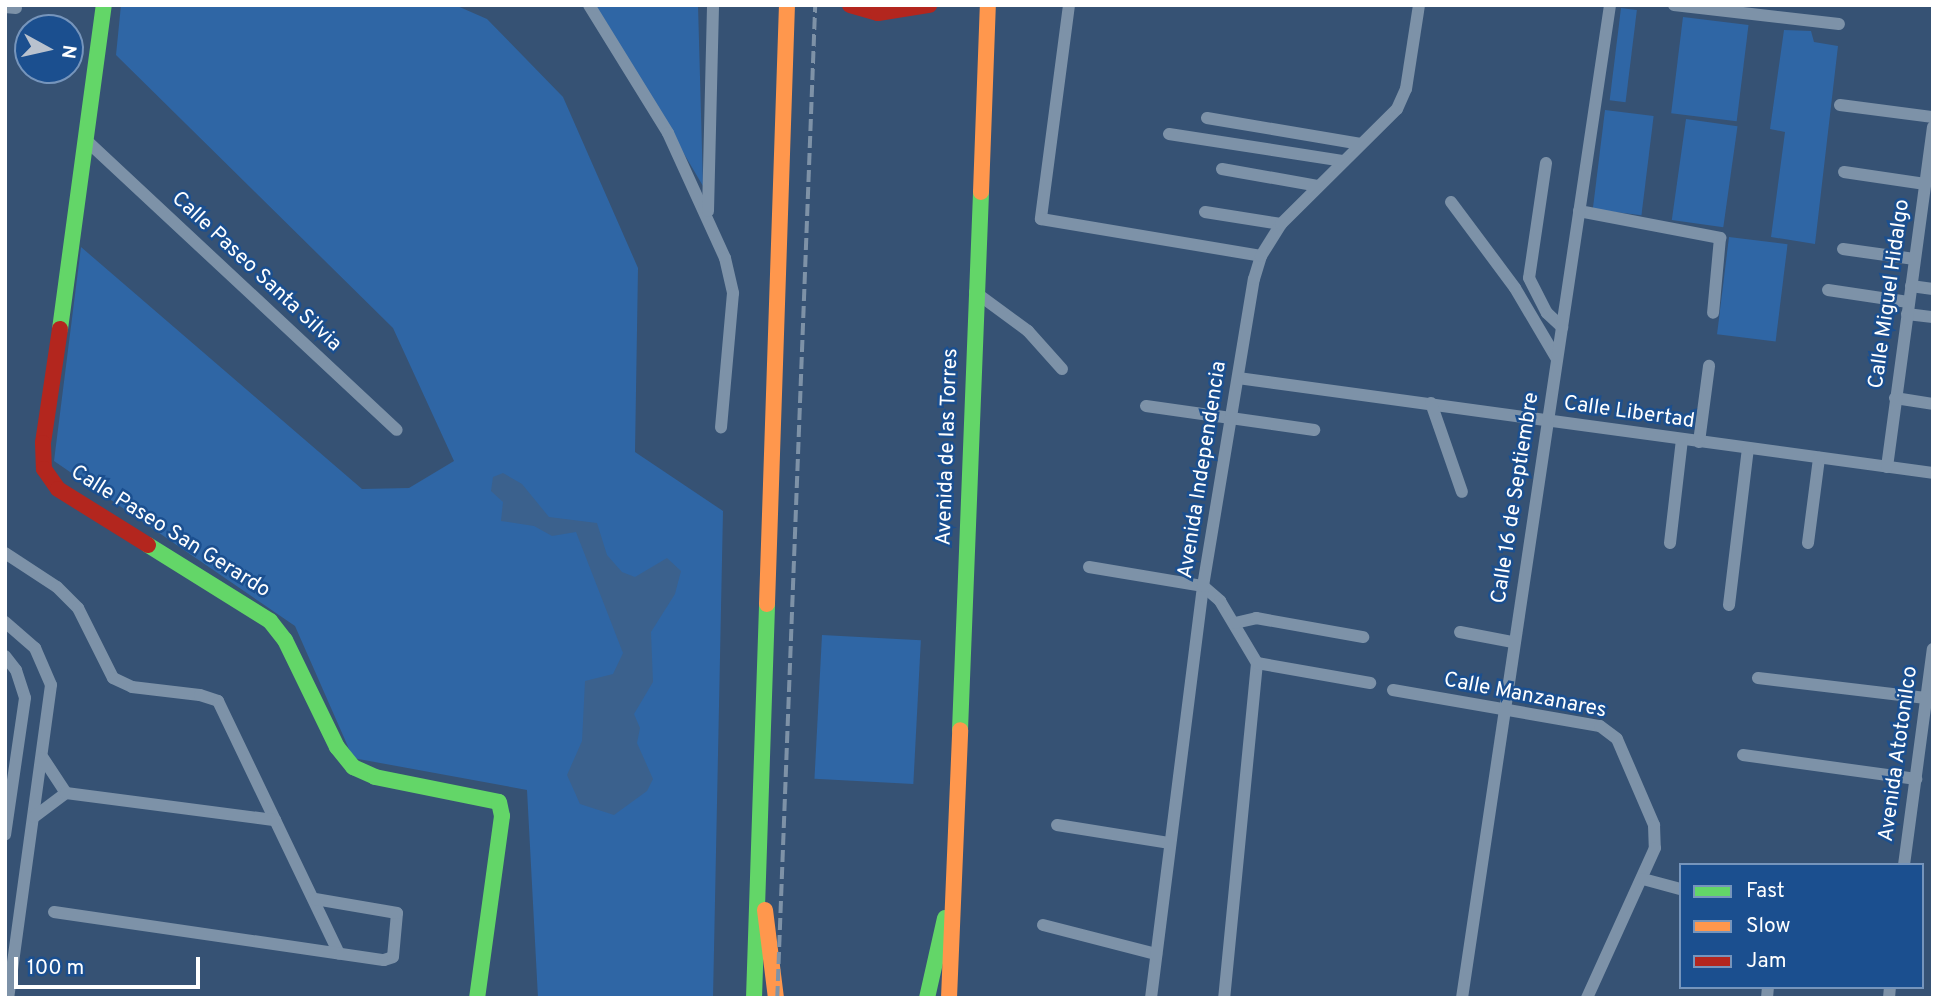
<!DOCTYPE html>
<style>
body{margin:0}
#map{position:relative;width:1938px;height:1003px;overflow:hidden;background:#365274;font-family:Overpass,sans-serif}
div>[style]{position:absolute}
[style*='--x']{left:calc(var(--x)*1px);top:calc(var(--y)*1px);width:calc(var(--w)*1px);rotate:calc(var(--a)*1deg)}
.green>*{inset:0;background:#2f66a5;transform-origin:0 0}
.water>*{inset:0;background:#3b618d}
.street>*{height:12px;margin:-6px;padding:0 6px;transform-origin:6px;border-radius:6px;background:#7d92a8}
.fast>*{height:16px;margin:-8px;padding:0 8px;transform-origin:8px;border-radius:8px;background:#63d668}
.slow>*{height:16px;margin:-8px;padding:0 8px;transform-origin:8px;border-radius:8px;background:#ff974d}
.jam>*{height:16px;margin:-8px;padding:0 8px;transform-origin:8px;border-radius:8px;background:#b3261e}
.rail>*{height:3.5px;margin-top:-1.75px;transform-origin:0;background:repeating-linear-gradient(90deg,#7e92a7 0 12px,transparent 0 17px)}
span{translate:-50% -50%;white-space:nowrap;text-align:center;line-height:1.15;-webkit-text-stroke:5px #1b4f8f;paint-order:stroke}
.street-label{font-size:21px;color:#fff}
.frame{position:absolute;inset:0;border:7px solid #fff;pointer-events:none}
.legend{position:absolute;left:1679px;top:863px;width:245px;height:126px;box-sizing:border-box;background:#1b4f8f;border:2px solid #7695bc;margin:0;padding:9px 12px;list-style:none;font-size:21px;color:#fff}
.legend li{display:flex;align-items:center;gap:14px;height:35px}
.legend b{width:35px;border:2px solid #7695bc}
.north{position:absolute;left:14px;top:14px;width:70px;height:70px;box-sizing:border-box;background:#1b4f8f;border:2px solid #7695bc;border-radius:50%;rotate:98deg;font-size:19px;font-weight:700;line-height:28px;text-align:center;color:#fff}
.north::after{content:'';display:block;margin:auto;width:24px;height:32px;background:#b9c2ce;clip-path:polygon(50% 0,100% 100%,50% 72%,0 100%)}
.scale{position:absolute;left:14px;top:957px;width:186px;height:32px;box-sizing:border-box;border:4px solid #fff;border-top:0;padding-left:9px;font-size:21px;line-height:24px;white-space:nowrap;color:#fff;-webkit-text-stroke:5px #1b4f8f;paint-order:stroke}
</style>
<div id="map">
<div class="green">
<div style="clip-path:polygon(121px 5px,455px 5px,487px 19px,563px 97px,638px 268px,635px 452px,723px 511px,713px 998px,538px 998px,527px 790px,353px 758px,295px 626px,54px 461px,81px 247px,362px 489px,409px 488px,454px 461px,393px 328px,116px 55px)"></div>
<div style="clip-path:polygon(595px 5px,698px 5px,703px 186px,605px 20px)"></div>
<div style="left:1621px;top:8px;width:16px;height:93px;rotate:7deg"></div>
<div style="left:1683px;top:17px;width:66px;height:97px;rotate:7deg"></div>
<div style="clip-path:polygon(1784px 30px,1811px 31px,1814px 42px,1838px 46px,1815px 244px,1771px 237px,1785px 132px,1770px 129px)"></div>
<div style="left:1605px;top:110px;width:49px;height:100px;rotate:7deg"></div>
<div style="left:1686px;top:119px;width:52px;height:102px;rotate:8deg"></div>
<div style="left:1729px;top:237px;width:59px;height:98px;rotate:7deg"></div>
<div style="left:822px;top:635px;width:99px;height:144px;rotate:3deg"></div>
</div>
<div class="water">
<div style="clip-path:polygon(503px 473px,522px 484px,549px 517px,597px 523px,607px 555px,622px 572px,635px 577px,667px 558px,681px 571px,675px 594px,651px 632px,653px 682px,634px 714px,640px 728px,637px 743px,653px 779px,647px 791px,614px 815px,580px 804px,567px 775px,582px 741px,585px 681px,613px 674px,623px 653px,576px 532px,552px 536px,534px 526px,501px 521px,503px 502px,491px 491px,493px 477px)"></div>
</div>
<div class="street">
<div style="--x:589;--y:5;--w:150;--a:58.3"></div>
<div style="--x:668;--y:133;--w:137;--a:65.5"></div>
<div style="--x:725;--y:258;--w:36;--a:77"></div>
<div style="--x:733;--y:293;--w:135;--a:95.1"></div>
<div style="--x:1069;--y:5;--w:216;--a:97.5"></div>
<div style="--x:1041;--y:219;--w:223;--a:9.5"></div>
<div style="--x:1674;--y:5;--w:166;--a:6.6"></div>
<div style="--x:5;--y:7;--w:11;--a:5"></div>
<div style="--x:1840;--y:105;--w:94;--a:7.4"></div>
<div style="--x:1207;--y:118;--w:156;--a:9.6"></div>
<div style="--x:1169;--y:134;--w:177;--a:8.8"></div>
<div style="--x:88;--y:142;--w:422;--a:43"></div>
<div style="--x:1546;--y:163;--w:116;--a:98.4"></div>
<div style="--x:1529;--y:278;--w:39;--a:63"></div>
<div style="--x:1547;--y:313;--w:21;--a:43"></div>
<div style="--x:1222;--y:169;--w:97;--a:10"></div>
<div style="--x:1844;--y:172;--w:82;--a:8.4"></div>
<div style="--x:1451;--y:202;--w:107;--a:53.3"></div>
<div style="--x:1515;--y:288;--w:82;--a:59.4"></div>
<div style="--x:708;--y:211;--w:206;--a:-88.6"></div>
<div style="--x:1579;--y:211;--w:144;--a:10.8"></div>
<div style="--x:1720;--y:238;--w:75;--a:95.3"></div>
<div style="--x:1205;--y:212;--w:77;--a:9"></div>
<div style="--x:1843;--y:249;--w:72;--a:8"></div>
<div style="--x:1911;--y:286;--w:22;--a:8"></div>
<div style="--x:1828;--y:290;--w:81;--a:8.5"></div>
<div style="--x:975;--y:292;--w:66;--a:36.3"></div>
<div style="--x:1028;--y:331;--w:51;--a:48.2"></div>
<div style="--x:1907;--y:314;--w:26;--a:7"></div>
<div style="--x:1238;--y:378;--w:701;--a:7.78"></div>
<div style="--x:1895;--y:398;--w:38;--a:9"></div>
<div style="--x:1431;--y:403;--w:94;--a:70.8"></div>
<div style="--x:1146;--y:406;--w:170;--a:8.1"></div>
<div style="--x:1699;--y:442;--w:77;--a:-82.5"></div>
<div style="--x:1887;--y:467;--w:343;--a:-82.3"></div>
<div style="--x:1670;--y:543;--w:104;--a:-83.4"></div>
<div style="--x:1808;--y:543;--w:86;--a:-82.6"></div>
<div style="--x:5;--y:553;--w:62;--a:33.2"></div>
<div style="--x:57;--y:587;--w:30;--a:45"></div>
<div style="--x:78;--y:608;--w:78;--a:63.4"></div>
<div style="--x:113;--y:678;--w:21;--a:25"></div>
<div style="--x:132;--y:687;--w:68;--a:6.7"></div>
<div style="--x:200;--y:695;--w:19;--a:18"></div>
<div style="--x:218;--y:701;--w:280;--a:64.4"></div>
<div style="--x:1089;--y:567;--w:116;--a:9.5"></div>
<div style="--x:1203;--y:586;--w:23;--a:41"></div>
<div style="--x:1220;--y:601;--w:72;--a:59.2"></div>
<div style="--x:1257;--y:663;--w:337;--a:95.6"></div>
<div style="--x:1729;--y:605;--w:158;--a:-83.1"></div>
<div style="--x:5;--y:622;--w:40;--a:41"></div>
<div style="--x:35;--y:648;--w:40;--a:66.6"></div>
<div style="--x:51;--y:685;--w:316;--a:97.8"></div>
<div style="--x:1235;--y:623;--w:22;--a:-13"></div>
<div style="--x:1256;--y:618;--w:109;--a:10.1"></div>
<div style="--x:1460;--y:632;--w:54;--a:10.7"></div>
<div style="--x:5;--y:656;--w:18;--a:52"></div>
<div style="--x:16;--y:670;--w:29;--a:72"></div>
<div style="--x:25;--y:698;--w:138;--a:98.3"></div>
<div style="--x:1257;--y:663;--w:115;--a:10"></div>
<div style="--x:1758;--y:678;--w:169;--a:6.8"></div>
<div style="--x:1393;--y:690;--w:210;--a:9.9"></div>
<div style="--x:1600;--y:726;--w:21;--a:37"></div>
<div style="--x:1617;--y:739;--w:94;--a:66.7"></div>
<div style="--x:1654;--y:825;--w:23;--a:88"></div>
<div style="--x:1655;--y:848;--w:165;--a:114.4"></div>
<div style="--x:1743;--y:755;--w:175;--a:7.9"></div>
<div style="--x:43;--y:758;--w:42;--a:56.7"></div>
<div style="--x:34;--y:817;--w:40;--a:-37"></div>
<div style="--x:66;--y:793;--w:211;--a:7.4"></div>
<div style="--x:1057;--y:825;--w:113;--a:9.1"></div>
<div style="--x:1904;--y:865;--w:218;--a:-82.4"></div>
<div style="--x:1643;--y:879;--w:39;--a:15"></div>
<div style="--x:54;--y:912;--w:333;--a:8.3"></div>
<div style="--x:384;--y:960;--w:9;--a:-18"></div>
<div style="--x:393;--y:957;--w:44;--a:-84.8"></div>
<div style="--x:397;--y:913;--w:83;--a:-170.3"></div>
<div style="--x:1043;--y:925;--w:117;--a:14.4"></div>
<div style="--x:1151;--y:998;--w:415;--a:-82.8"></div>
<div style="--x:1203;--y:586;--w:311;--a:-80.6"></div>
<div style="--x:1254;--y:279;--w:24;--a:-73"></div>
<div style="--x:1261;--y:256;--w:38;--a:-58"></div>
<div style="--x:1281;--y:224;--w:163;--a:-44.8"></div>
<div style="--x:1397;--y:109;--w:22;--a:-66"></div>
<div style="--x:1406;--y:89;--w:85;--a:-81.2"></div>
<div style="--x:1462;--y:998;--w:1004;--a:-81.52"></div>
<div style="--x:1767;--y:998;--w:11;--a:-85"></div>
<div style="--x:1889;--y:998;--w:11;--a:-85"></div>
</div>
<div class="fast">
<div style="--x:60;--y:329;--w:327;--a:-82.3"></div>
<div style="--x:148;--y:545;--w:144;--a:31.9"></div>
<div style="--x:270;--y:621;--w:24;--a:52"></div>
<div style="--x:285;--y:640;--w:119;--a:64.1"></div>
<div style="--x:337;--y:747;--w:26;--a:51"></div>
<div style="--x:353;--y:767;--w:24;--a:24"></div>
<div style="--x:375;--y:777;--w:126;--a:11.4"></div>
<div style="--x:499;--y:802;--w:14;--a:78"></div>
<div style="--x:502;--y:816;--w:184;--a:97.8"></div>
<div style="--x:960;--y:730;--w:538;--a:-87.76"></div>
<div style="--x:754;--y:998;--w:394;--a:-88.1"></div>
<div style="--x:927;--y:998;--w:82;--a:-77.3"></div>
</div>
<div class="slow">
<div style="--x:981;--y:192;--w:187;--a:-87.9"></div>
<div style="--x:767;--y:604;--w:599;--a:-88.09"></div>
<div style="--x:765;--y:910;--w:89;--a:82.9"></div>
<div style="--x:949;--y:998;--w:268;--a:-87.6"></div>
</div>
<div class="jam">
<div style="--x:850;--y:5;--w:29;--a:16"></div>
<div style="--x:878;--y:13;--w:52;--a:-8.9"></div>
<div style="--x:60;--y:329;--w:115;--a:98.5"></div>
<div style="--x:43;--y:443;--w:26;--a:88"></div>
<div style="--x:44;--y:469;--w:24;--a:55"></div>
<div style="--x:58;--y:489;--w:106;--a:31.9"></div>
</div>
<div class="rail">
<div style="--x:777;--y:998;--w:994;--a:-87.81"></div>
</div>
<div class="street-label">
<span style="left:256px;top:272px;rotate:43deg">Calle Paseo Santa Silvia</span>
<span style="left:1890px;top:294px;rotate:-82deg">Calle Miguel Hidalgo</span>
<span style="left:1629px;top:413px;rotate:8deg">Calle Libertad</span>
<span style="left:948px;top:447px;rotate:-88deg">Avenida de las Torres</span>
<span style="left:1203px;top:470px;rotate:-81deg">Avenida Independencia</span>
<span style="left:1516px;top:498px;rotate:-81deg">Calle 16 de Septiembre</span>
<span style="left:170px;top:532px;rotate:32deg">Calle Paseo San Gerardo</span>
<span style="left:1525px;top:696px;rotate:11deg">Calle Manzanares</span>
<span style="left:1899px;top:754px;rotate:-82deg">Avenida Atotonilco</span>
</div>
<div class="frame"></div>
<ul class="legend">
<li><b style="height:9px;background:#63d668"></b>Fast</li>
<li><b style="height:9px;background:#ff974d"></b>Slow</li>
<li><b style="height:9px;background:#b3261e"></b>Jam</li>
</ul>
<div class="north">N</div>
<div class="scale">100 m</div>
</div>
